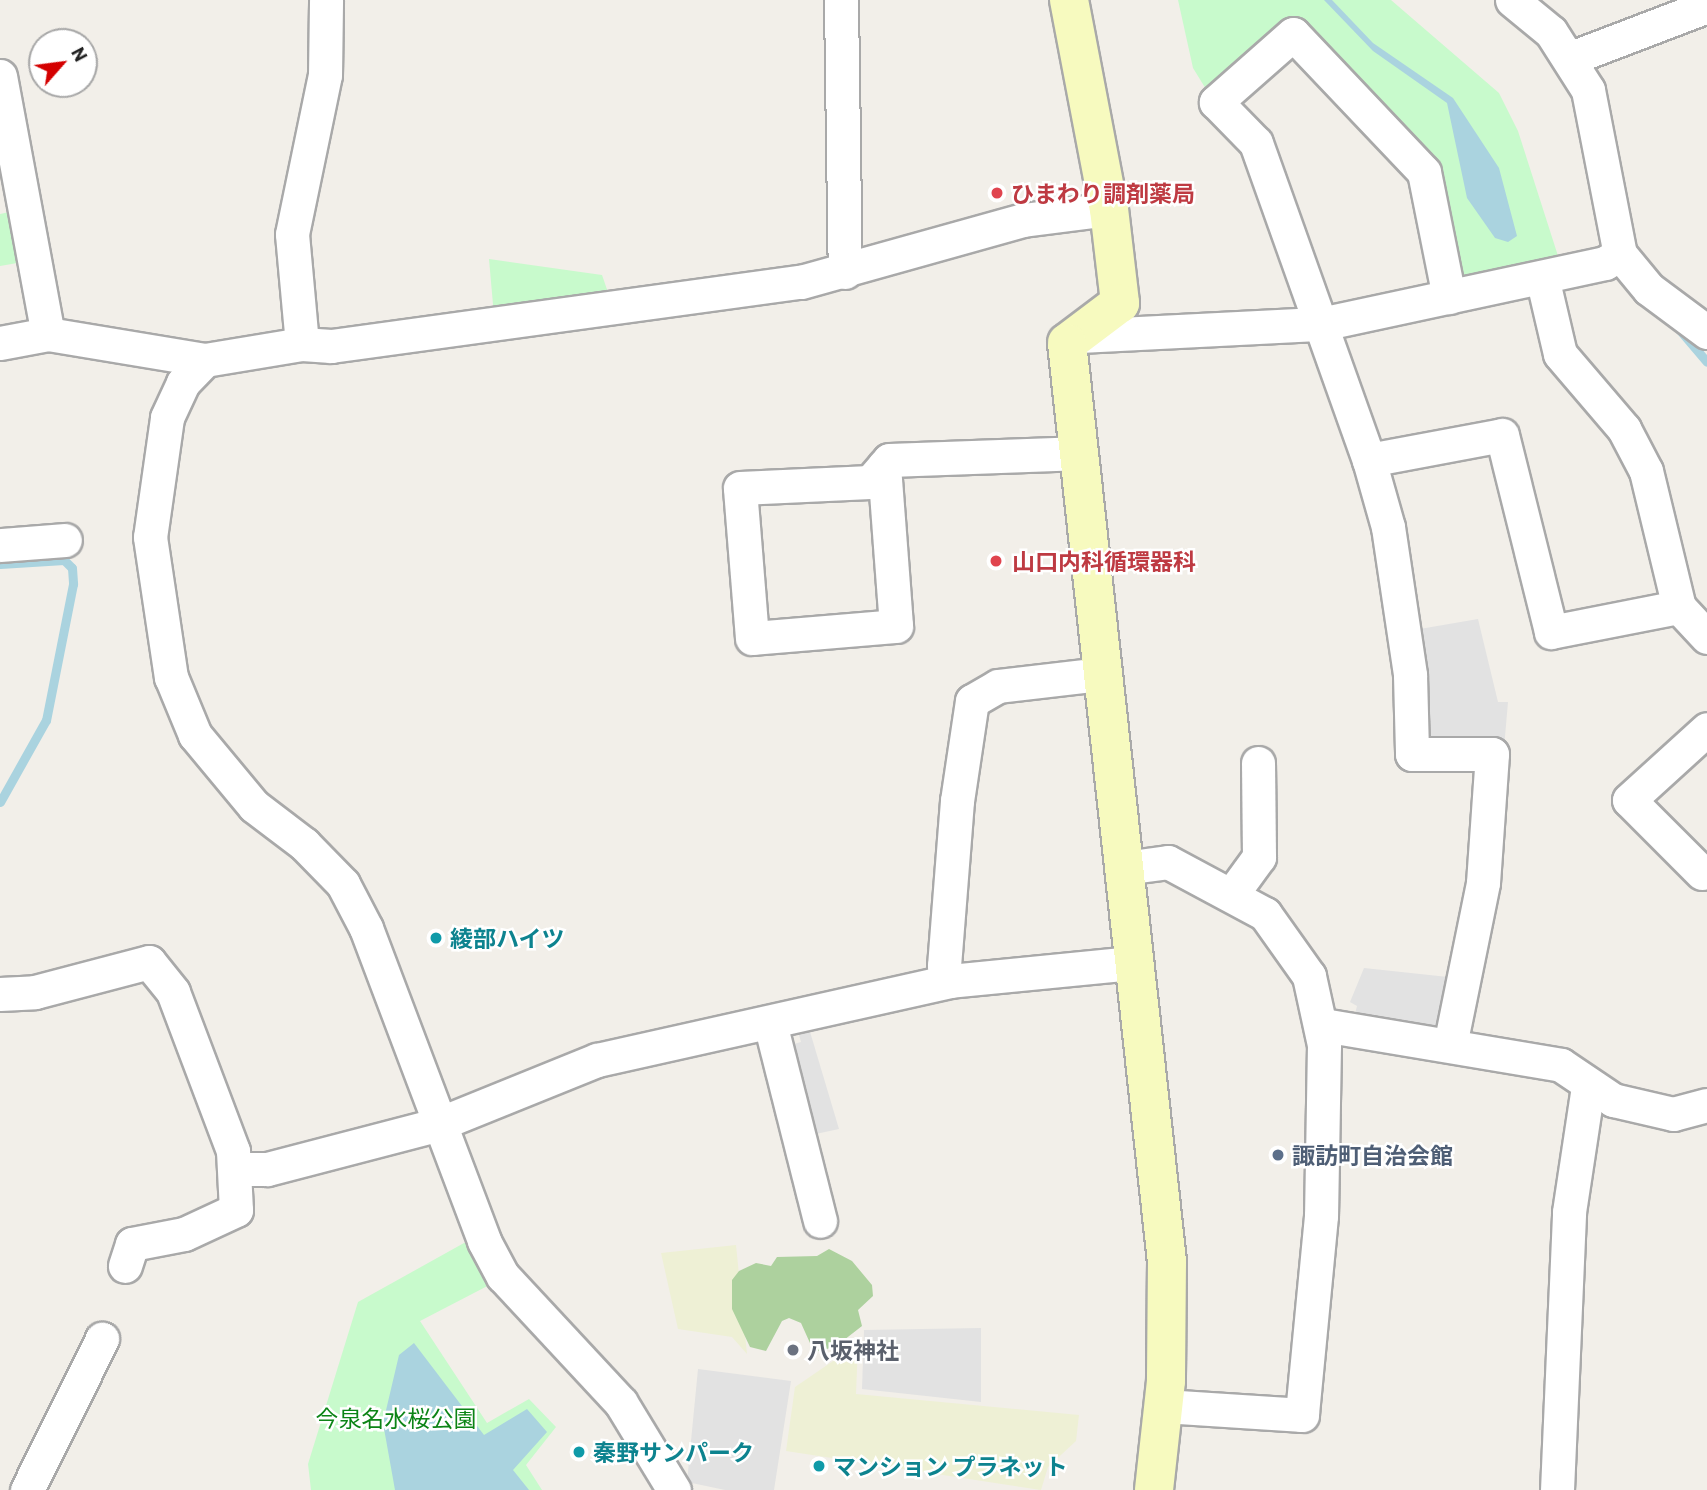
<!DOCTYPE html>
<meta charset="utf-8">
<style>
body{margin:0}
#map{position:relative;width:1707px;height:1490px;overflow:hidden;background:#f2efe9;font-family:Barlow,"Noto Sans JP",sans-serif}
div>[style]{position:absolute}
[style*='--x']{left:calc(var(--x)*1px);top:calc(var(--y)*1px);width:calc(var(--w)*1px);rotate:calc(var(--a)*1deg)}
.farmland>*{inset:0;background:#eef0d5}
.forest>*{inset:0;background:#add19e}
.park>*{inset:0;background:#c8facc}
.parking>*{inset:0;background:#e2e2e2}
.water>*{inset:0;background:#aad3df}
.stream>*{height:9px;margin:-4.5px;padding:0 4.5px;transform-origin:4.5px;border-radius:4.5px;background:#aad3df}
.roads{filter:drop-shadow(2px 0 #a9a9a9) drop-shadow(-2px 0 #a9a9a9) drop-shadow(0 2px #a9a9a9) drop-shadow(0 -2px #a9a9a9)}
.street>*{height:33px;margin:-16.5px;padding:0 16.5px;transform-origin:16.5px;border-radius:16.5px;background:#fff}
.secondary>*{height:38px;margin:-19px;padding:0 19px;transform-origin:19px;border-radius:19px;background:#f7fabf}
.dots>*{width:19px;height:19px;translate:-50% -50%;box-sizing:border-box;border:4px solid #fff;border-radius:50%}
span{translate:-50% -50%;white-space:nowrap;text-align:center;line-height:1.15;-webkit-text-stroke:5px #fff;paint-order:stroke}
.health-label{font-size:23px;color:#be3a42;font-weight:700}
.left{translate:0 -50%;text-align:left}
.culture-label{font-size:23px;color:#0d838f;font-weight:700}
.service-label{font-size:23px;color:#4e5e75;font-weight:700}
.worship-label{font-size:23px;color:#5b616d;font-weight:700}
.park-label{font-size:23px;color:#0c8416}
.north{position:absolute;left:28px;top:28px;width:70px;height:70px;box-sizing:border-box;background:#fff;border:2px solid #a7a7a7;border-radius:50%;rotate:62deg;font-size:19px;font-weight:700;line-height:28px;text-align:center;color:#222}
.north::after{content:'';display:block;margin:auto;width:24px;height:32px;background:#d40000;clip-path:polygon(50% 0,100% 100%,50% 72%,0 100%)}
</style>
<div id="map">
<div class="farmland">
<div style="clip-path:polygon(736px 1245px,747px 1354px,732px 1337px,678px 1329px,661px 1253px)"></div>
<div style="clip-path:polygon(858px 1344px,856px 1394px,1079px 1415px,1076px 1441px,1048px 1467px,1041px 1490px,786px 1451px,795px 1387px)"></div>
</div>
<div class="forest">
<div style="clip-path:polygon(829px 1249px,852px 1261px,872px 1285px,873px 1296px,858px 1310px,862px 1326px,835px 1347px,814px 1352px,801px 1323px,789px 1318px,782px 1321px,766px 1351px,750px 1347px,732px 1309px,732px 1280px,739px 1271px,756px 1263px,771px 1266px,777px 1257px,817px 1256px)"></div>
</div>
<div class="park">
<div style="clip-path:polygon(1178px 0,1391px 0,1499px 93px,1518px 131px,1559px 259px,1466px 280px,1455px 271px,1433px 165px,1294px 16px,1209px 94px,1193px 68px)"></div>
<div style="clip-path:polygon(14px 211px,23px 262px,0 266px,0 214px)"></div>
<div style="clip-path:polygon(489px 259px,602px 275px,611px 301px,494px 316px)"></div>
<div style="clip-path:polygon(464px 1243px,474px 1243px,499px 1280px,420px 1321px,487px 1423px,529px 1399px,556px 1427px,526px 1465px,542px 1490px,311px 1490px,308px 1464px,358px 1302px)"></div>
</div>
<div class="parking">
<div style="clip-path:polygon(1478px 619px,1498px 702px,1508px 702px,1504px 748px,1430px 744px,1420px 734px,1414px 630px)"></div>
<div style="clip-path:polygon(1364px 968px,1448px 977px,1445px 1024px,1433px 1031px,1355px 1014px,1357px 1006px,1350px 1002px)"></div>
<div style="clip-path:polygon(808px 1025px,839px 1129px,811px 1135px,787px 1046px,801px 1042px,797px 1028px)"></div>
<div style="clip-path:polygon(981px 1328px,981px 1402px,862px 1389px,864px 1330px)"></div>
<div style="clip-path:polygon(698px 1369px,791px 1381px,774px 1490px,725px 1490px,687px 1482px)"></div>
</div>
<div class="water">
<div style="clip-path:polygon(1324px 0,1332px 0,1373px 43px,1453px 98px,1499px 168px,1517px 236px,1508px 242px,1495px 238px,1467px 198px,1447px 103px,1373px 51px)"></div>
<div style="clip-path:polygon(414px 1343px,484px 1435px,527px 1409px,547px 1432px,513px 1470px,529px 1490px,395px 1490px,383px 1423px,399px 1355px)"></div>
</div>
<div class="stream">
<div style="--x:1679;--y:329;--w:43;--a:49.7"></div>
<div style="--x:0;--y:564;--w:64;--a:-3.6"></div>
<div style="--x:64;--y:560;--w:11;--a:45"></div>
<div style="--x:72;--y:568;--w:16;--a:86"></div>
<div style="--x:73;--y:584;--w:139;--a:101.2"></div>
<div style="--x:46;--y:720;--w:94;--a:119.3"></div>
</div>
<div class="roads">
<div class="street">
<div style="--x:841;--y:0;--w:272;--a:89.2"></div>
<div style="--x:1512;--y:0;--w:50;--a:39.4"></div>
<div style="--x:1551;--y:32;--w:69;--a:57.5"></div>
<div style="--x:1588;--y:90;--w:167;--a:79"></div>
<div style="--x:1620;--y:254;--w:45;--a:50.4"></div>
<div style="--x:1649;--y:289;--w:72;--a:36.6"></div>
<div style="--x:1571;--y:58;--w:146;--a:-20.9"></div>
<div style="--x:0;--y:76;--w:262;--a:79.5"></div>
<div style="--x:1542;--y:277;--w:79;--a:76.8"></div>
<div style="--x:1560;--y:354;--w:99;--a:49.5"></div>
<div style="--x:1624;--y:429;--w:47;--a:62.4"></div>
<div style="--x:1646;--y:471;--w:140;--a:76.4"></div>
<div style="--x:1679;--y:607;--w:41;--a:47"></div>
<div style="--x:1449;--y:297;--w:127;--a:-101.3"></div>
<div style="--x:1424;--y:172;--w:190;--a:-133.5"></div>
<div style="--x:1293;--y:34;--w:103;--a:138.6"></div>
<div style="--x:1216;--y:102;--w:57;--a:45.7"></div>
<div style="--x:1256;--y:143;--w:337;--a:70.4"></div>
<div style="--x:1369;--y:460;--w:70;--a:74.2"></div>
<div style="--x:1388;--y:527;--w:150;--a:81.5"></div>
<div style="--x:1410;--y:675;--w:79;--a:88.5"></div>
<div style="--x:1412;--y:754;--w:80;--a:0"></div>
<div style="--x:1492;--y:754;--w:129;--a:94"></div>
<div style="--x:1483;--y:883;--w:165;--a:101.5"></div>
<div style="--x:1081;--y:336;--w:240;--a:-2.9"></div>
<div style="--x:1321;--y:324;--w:290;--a:-12.1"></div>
<div style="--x:1605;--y:263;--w:17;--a:-31"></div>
<div style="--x:0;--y:343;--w:49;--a:-10.6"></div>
<div style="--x:48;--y:334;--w:159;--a:9.4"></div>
<div style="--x:205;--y:360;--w:98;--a:-9.4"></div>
<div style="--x:302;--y:344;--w:29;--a:4"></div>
<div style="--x:331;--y:346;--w:474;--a:-7.8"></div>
<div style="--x:801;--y:282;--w:230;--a:-15.6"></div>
<div style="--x:1023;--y:220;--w:87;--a:-7.3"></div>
<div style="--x:302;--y:344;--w:110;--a:-95.2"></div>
<div style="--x:292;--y:234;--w:162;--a:-78.3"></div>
<div style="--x:325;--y:75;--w:75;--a:-89.2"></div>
<div style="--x:205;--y:360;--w:32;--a:134"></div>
<div style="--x:183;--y:383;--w:38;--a:115"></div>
<div style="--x:167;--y:418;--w:120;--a:98.1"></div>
<div style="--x:150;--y:537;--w:142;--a:81.5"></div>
<div style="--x:171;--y:677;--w:63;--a:67.5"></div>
<div style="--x:195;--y:735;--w:92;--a:50.3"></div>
<div style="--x:254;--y:806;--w:63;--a:37.2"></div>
<div style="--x:304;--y:844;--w:56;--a:45.7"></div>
<div style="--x:343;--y:884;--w:50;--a:62.4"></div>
<div style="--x:366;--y:928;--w:335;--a:69.3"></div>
<div style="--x:484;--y:1241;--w:40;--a:62"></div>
<div style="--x:503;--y:1276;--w:173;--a:47.1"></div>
<div style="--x:621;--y:1403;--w:102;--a:58.7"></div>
<div style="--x:1369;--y:460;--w:135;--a:-10.6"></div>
<div style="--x:1502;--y:435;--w:203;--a:76"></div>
<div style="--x:1551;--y:632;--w:130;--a:-11.1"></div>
<div style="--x:884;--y:466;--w:160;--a:85.7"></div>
<div style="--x:896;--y:626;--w:144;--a:175.2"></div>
<div style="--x:752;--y:638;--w:150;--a:-94.6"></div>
<div style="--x:740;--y:488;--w:130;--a:-2.6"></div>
<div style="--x:870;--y:482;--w:29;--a:-49"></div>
<div style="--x:889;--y:460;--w:187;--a:-2.1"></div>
<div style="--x:0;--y:545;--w:65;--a:-4.4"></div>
<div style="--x:1124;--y:868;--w:44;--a:-7.8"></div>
<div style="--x:1168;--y:862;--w:110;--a:28.2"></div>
<div style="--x:1265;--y:914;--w:76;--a:54.6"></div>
<div style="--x:1309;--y:976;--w:71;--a:77.7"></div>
<div style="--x:1324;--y:1045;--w:171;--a:91"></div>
<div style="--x:1321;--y:1216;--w:200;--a:95.5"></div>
<div style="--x:1302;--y:1415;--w:138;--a:-176.3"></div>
<div style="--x:1702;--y:873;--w:103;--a:-135"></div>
<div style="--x:1629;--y:800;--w:105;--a:-42.3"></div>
<div style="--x:1232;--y:894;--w:46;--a:-53.9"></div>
<div style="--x:1259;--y:857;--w:94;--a:-90.6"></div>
<div style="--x:949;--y:981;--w:16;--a:-108"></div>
<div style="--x:944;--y:966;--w:166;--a:-85.5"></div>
<div style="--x:957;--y:801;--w:101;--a:-81.5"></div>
<div style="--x:972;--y:701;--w:30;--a:-30"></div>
<div style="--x:998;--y:686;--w:103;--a:-6.7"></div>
<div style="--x:0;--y:994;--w:35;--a:-3"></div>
<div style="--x:35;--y:992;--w:118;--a:-14.7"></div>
<div style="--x:149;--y:962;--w:38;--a:51"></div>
<div style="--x:173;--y:992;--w:170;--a:69.3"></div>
<div style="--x:233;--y:1151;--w:59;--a:87.1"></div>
<div style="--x:236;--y:1210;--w:57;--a:155.2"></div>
<div style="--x:184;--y:1234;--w:53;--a:169.1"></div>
<div style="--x:132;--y:1244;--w:23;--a:108"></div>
<div style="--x:770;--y:1023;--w:204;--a:75.8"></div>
<div style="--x:1323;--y:1025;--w:241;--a:9.5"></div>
<div style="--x:1561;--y:1065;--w:63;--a:33.9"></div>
<div style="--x:1613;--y:1100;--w:62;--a:13.1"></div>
<div style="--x:1673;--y:1114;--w:35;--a:-15"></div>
<div style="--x:235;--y:1169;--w:32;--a:0"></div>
<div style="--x:267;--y:1169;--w:175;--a:-14.6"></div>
<div style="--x:436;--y:1125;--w:174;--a:-22"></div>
<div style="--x:597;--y:1060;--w:361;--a:-12.6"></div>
<div style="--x:949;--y:981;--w:183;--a:-5.6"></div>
<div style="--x:27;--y:1490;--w:169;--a:-63.6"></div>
<div style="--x:1557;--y:1490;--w:278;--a:-87.5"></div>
<div style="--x:1569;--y:1212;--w:127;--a:-81.4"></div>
</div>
<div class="secondary">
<div style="--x:1069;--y:0;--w:213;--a:79.2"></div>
<div style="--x:1109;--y:209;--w:95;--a:83.3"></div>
<div style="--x:1120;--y:303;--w:66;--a:143"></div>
<div style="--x:1067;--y:343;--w:924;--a:83.79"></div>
<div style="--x:1167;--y:1262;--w:119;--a:90.5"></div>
<div style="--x:1166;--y:1381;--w:110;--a:96.3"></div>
</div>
</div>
<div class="dots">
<div style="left:997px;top:193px;background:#e0444e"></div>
<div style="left:996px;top:561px;background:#e0444e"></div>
<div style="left:436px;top:938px;background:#0f9aa8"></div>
<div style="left:1278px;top:1155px;background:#5c6f8a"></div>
<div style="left:793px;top:1350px;background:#6b7280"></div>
<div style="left:579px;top:1452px;background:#0f9aa8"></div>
<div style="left:819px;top:1466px;background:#0f9aa8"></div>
</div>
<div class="health-label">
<span class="left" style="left:1011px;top:193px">ひまわり調剤薬局</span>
<span class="left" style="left:1012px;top:561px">山口内科循環器科</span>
</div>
<div class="culture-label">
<span class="left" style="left:450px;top:938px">綾部ハイツ</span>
<span class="left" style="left:593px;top:1452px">秦野サンパーク</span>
<span class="left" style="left:833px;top:1466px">マンション プラネット</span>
</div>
<div class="service-label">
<span class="left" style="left:1292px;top:1155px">諏訪町自治会館</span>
</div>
<div class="worship-label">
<span class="left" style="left:807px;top:1350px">八坂神社</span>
</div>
<div class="park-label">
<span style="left:396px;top:1418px">今泉名水桜公園</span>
</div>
<div class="north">N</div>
</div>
